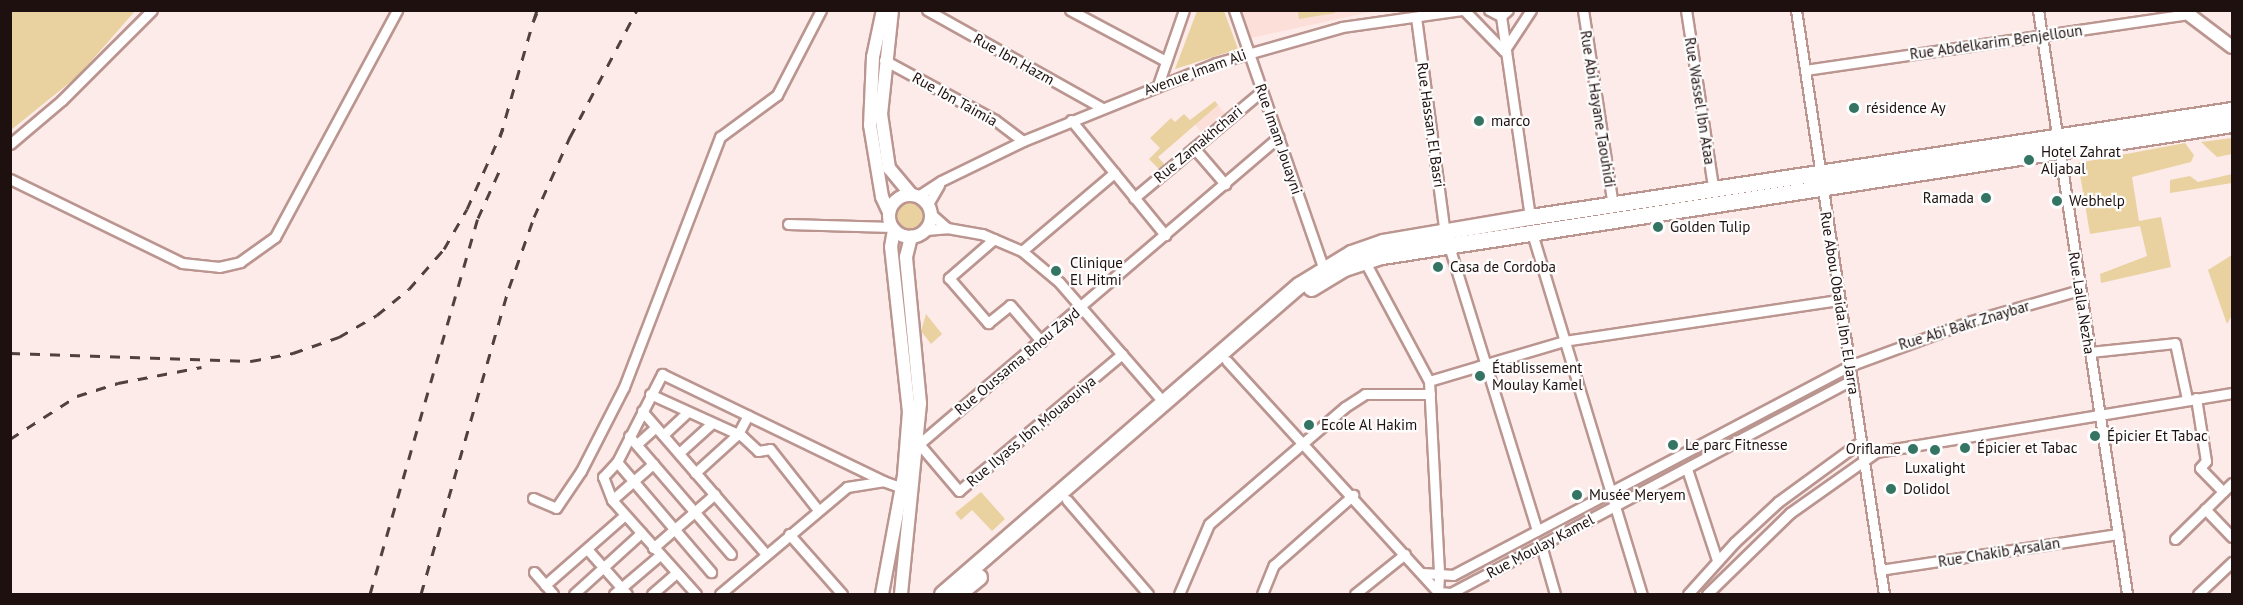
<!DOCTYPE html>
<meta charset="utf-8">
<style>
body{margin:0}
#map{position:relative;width:2243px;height:605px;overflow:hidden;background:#fcebe9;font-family:"PT Sans",sans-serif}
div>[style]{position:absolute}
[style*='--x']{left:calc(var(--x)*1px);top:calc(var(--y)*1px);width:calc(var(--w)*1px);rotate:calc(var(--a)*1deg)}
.built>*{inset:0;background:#fddfda;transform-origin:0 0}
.green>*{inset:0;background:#e9d1a0}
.round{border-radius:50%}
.roads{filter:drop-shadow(2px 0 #bb9590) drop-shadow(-2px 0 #bb9590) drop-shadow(0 2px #bb9590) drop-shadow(0 -2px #bb9590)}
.minor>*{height:9px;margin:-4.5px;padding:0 4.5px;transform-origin:4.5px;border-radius:4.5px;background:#fff}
.tertiary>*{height:12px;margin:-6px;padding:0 6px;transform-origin:6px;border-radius:6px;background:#fff}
.tertiary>.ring{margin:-6px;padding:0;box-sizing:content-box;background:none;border:12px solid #fff;border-radius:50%}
.primary>*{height:15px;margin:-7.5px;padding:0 7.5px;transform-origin:7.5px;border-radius:7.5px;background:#fff}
.rail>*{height:3px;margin-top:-1.5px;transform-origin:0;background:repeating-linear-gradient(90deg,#50413f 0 10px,transparent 0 20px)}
.dots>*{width:16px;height:16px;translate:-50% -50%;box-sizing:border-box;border:3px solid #fdfdfd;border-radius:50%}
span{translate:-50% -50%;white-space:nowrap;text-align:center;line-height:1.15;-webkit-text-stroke:4.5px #fdfdfd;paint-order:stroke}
.street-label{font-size:15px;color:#1e100e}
.poi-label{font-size:15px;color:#1e100e}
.left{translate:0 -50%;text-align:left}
.right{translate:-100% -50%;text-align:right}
.frame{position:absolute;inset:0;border:12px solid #1e100e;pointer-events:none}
</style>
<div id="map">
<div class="built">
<div style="clip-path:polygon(1242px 10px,1375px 11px,1251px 38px)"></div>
<div style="left:1218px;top:105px;width:13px;height:30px;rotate:51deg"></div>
</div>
<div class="green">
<div style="clip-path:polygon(11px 10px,135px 10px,135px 11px,79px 75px,11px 130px)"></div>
<div style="clip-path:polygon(1197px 11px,1224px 11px,1238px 49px,1175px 69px)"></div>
<div style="clip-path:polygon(1298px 11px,1335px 11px,1335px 13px,1299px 19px)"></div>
<div style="clip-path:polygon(1215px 101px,1218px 105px,1158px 157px,1165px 165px,1159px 169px,1149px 159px,1160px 148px,1150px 138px,1171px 118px,1175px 122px,1184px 114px,1190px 120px)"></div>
<div style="clip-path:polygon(2232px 138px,2232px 154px,2217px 157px,2201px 142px)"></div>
<div style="clip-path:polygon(2185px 143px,2194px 155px,2191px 162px,2132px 177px,2139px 221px,2161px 217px,2171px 267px,2101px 283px,2100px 274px,2147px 256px,2140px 226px,2090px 234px,2078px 163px)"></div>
<div style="clip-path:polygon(2232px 174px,2232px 183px,2170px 193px,2170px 180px,2190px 176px,2198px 182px)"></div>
<div class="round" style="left:893px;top:199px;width:32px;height:32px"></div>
<div style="clip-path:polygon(2232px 255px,2232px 315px,2227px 324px,2208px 270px)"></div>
<div style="clip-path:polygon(926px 314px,942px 334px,931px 344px,921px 331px)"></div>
<div style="clip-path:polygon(981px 492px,1005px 519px,992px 531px,972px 510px,961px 520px,955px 513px)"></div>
</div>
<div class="roads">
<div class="minor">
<div style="--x:927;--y:10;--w:201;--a:29.2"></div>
<div style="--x:1070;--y:10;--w:109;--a:28"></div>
<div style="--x:1234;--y:10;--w:272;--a:70.9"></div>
<div style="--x:1464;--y:10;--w:57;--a:45.7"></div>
<div style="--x:1504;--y:51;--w:49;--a:-56.6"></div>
<div style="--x:1489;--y:10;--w:13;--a:27"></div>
<div style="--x:1501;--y:16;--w:9;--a:-41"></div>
<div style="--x:1583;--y:10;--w:199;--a:81.3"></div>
<div style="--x:1686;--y:10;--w:184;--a:81.3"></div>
<div style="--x:1796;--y:10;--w:591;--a:81.43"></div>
<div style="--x:2038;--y:10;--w:591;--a:81.33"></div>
<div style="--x:1501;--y:16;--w:203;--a:81.8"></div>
<div style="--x:1416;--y:17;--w:218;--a:82.4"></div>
<div style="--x:884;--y:60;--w:126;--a:28.4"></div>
<div style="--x:995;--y:120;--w:35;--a:37"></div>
<div style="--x:1805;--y:70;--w:386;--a:-8.3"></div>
<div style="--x:1158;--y:85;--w:79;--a:-70.9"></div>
<div style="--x:1071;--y:120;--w:149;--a:50.7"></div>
<div style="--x:10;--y:144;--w:68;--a:-40.2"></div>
<div style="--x:62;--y:100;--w:127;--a:-45"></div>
<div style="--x:1194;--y:148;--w:48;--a:49.3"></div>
<div style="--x:10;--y:179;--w:191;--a:26"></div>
<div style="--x:182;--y:263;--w:37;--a:6"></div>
<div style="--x:219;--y:267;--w:22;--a:-13"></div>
<div style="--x:240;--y:262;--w:43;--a:-35.5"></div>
<div style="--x:275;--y:237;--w:258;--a:-61.7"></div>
<div style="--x:918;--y:196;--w:27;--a:-33"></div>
<div style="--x:941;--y:181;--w:91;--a:-26"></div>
<div style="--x:1023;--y:141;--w:208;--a:-22"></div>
<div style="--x:1216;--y:63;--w:131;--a:-15.9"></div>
<div style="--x:1342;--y:27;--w:121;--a:-8.1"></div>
<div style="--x:1134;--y:198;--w:167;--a:-39.9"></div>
<div style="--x:928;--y:204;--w:22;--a:-60"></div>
<div style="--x:931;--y:214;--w:21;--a:41"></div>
<div style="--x:788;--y:224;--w:104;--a:1.7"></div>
<div style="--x:926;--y:230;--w:21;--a:-5"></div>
<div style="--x:947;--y:228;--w:36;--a:10"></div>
<div style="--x:982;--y:234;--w:43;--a:23"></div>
<div style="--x:1022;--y:251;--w:48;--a:40"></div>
<div style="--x:1059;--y:282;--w:160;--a:49"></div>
<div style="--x:1532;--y:233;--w:377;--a:73.1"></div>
<div style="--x:994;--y:239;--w:60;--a:139.1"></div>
<div style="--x:949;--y:278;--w:60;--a:49.1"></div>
<div style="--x:988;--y:323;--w:28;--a:-39"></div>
<div style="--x:1010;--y:305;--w:48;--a:49.3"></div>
<div style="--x:1449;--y:246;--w:298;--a:72.8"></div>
<div style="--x:1022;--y:251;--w:121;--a:-40.3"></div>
<div style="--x:1364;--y:260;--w:137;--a:61.8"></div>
<div style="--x:1429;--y:381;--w:193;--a:87"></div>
<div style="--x:1439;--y:574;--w:17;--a:-177"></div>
<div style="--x:2090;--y:352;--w:85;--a:-6"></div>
<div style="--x:2175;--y:343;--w:57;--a:77.9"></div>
<div style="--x:1122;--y:354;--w:213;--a:140"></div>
<div style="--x:959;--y:491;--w:62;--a:-130.4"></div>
<div style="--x:919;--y:444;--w:473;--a:-40.5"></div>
<div style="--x:1227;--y:361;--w:313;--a:47.6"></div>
<div style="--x:1438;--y:592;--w:13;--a:4"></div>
<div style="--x:1451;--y:593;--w:454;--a:-28"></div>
<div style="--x:1429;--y:381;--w:141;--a:-16.5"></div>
<div style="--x:1564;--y:341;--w:278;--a:-8.5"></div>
<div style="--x:650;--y:394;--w:101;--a:24.5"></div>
<div style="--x:742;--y:436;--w:22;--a:43"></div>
<div style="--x:758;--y:451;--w:12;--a:-9"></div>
<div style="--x:770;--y:449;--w:78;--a:51.8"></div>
<div style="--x:2196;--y:398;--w:64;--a:81"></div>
<div style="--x:2206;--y:461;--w:9;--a:131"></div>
<div style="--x:2200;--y:468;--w:33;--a:46"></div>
<div style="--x:642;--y:411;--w:189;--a:49.1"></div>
<div style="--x:663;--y:435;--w:33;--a:-43"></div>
<div style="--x:629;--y:436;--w:156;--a:49.2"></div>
<div style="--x:637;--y:444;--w:25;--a:-42"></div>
<div style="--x:679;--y:453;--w:43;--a:-42.2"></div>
<div style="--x:617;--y:462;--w:145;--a:49.5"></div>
<div style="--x:1687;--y:469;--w:96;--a:71.8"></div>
<div style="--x:695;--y:473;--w:58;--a:-42.2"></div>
<div style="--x:738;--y:434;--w:21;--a:-62"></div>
<div style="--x:533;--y:498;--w:25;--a:23"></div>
<div style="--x:556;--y:508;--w:45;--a:-56"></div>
<div style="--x:581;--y:471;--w:94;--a:-62.9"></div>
<div style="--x:624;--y:387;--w:268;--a:-69"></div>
<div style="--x:720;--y:137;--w:71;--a:-36.4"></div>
<div style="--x:777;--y:95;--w:96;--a:-62.6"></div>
<div style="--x:612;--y:500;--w:55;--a:-41.3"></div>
<div style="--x:1067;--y:500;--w:124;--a:49.2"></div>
<div style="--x:2205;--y:509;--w:39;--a:46"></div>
<div style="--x:789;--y:534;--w:80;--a:48.5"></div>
<div style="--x:2175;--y:539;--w:80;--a:-44.5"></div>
<div style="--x:1541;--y:545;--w:51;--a:74.1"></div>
<div style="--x:653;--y:548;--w:82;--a:-41.1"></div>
<div style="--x:587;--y:549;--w:60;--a:48.4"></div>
<div style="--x:1880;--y:570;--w:241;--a:-8.6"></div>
<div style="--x:534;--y:572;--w:29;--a:49"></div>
<div style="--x:545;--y:585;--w:106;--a:-41.2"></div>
<div style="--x:574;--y:594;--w:91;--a:-42.3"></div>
<div style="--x:614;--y:594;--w:60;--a:-40.3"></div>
<div style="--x:652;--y:594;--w:32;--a:-41"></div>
<div style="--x:696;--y:594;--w:126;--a:-131.8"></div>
<div style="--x:612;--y:500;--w:25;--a:-111"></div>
<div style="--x:603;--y:477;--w:21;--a:-47"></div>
<div style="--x:617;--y:462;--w:99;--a:-62.9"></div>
<div style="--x:662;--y:374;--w:246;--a:25.8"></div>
<div style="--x:720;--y:594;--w:166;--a:-40.1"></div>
<div style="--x:847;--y:487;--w:36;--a:-9"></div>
<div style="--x:883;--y:481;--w:20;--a:20"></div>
<div style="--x:1179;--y:594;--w:76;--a:-66.8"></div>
<div style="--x:1209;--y:524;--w:179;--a:-40.7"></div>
<div style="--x:1345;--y:407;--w:24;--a:-33"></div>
<div style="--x:1365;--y:394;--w:65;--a:0"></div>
<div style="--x:1262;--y:594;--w:31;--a:-68"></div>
<div style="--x:1274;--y:565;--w:106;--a:-41.5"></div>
<div style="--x:1355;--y:594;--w:64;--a:-38.7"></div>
<div style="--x:1438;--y:594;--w:20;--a:-87"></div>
<div style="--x:1439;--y:574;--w:14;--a:4"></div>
<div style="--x:1453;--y:575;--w:448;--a:-27.8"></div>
<div style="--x:1849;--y:366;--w:130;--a:-20.2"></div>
<div style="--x:1971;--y:321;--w:113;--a:-15.9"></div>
<div style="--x:1688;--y:594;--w:70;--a:-47.9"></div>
<div style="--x:1735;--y:542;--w:59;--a:-42.9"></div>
<div style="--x:1778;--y:502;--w:102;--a:-36.2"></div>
<div style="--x:1707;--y:594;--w:116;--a:-44.3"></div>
<div style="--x:1790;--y:513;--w:105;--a:-35.3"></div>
<div style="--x:1876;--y:452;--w:361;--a:-9.4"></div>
<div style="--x:2198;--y:594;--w:47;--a:-43.3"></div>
</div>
<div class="tertiary">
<div style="--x:883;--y:10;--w:48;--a:102"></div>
<div style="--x:873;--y:57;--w:68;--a:92.5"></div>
<div style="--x:870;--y:125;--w:73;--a:80.5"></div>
<div style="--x:882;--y:197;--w:17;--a:65"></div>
<div style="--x:892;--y:10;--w:105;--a:96"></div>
<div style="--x:881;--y:114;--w:55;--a:81.6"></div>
<div style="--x:889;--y:168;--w:35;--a:50"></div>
<div style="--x:2183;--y:10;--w:61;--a:37.1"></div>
<div class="ring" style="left:889px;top:195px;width:30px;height:30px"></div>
<div style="--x:882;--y:594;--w:121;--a:-79.5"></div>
<div style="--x:904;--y:475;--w:63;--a:-85.5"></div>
<div style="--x:909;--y:412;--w:166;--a:-96.2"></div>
<div style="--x:891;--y:247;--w:17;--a:-80"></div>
<div style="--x:901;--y:594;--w:192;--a:-84.3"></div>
<div style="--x:920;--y:403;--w:147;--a:-95.5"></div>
<div style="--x:906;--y:257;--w:21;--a:-76"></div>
</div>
<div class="primary">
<div style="--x:1311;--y:288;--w:39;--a:-31"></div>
<div style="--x:1344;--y:268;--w:40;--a:-18"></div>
<div style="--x:1382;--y:256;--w:860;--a:-8.83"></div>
<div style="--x:942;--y:594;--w:472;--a:-40.9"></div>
<div style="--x:1299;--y:285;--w:61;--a:-31.6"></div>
<div style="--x:1351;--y:253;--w:34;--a:-19"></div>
<div style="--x:1383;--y:242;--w:149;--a:-9.7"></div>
<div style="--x:1530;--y:217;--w:710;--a:-8.67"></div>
<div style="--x:958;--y:594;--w:27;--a:-39"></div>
</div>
</div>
<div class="rail">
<div style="--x:537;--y:10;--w:13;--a:108"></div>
<div style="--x:533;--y:22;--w:13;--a:-67"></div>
<div style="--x:500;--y:137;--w:120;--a:-74"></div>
<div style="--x:10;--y:353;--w:241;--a:1.9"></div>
<div style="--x:251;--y:361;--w:43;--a:-10.8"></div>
<div style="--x:293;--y:353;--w:49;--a:-19.2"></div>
<div style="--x:339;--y:337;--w:44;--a:-30.1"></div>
<div style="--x:377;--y:315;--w:41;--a:-39.1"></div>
<div style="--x:409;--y:289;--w:53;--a:-48.8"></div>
<div style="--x:444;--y:249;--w:46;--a:-60.1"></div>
<div style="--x:467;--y:209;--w:88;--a:-65.8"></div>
<div style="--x:10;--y:439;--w:80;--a:-32.7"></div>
<div style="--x:77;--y:396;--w:43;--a:-17.6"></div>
<div style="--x:118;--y:383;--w:85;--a:-10.9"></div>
<div style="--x:370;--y:594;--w:391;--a:-74"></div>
<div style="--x:478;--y:218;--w:58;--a:-65.6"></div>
<div style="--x:421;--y:594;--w:318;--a:-74"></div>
<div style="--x:509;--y:288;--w:75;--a:-70.6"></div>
<div style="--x:534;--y:217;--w:88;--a:-65.8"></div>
<div style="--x:570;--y:137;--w:144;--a:-62.2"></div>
</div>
<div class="dots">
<div style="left:1854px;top:108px;background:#347462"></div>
<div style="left:1479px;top:121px;background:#347462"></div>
<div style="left:2029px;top:160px;background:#347462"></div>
<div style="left:1986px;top:198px;background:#347462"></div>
<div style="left:2057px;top:201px;background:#347462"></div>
<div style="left:1658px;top:227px;background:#347462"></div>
<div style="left:1438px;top:267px;background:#347462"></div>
<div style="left:1056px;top:271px;background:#347462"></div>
<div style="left:1480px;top:376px;background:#347462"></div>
<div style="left:1309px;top:425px;background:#347462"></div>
<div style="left:2095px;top:436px;background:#347462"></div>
<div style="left:1673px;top:445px;background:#347462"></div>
<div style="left:1965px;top:448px;background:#347462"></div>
<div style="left:1913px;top:449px;background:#347462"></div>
<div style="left:1935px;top:450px;background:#347462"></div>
<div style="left:1891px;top:489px;background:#347462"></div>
<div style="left:1577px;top:495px;background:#347462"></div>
</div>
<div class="street-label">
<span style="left:1996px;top:42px;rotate:-8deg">Rue Abdelkarim Benjelloun</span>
<span style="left:1014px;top:59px;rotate:29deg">Rue Ibn Hazm</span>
<span style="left:1195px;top:72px;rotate:-20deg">Avenue Imam Ali</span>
<span style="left:955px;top:99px;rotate:29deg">Rue Ibn Taimia</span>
<span style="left:1700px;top:101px;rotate:81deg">Rue Wassel Ibn Ataa</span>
<span style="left:1598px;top:109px;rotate:81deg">Rue Abi Hayane Taouhidi</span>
<span style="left:1431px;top:125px;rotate:82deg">Rue Hassan El Basri</span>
<span style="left:1279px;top:139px;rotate:71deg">Rue Imam Jouayni</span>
<span style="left:1198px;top:144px;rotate:-40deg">Rue Zamakhchari</span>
<span style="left:1840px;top:303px;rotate:81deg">Rue Abou Obaida Ibn El Jarra</span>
<span style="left:2082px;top:303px;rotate:81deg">Rue Lalla Nezha</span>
<span style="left:1964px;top:325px;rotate:-17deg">Rue Abi Bakr Znaybar</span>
<span style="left:1017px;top:361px;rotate:-40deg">Rue Oussama Bnou Zayd</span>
<span style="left:1031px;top:431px;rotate:-40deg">Rue Ilyass Ibn Mouaouiya</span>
<span style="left:1540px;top:546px;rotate:-28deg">Rue Moulay Kamel</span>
<span style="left:1999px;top:552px;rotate:-9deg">Rue Chakib Arsalan</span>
</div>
<div class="poi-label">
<span class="left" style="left:1866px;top:108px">résidence Ay</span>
<span class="left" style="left:1491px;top:121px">marco</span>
<span class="left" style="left:2041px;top:160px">Hotel Zahrat<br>Aljabal</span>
<span class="right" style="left:1974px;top:198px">Ramada</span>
<span class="left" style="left:2069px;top:201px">Webhelp</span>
<span class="left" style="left:1670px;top:227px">Golden Tulip</span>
<span class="left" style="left:1070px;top:271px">Clinique<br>El Hitmi</span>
<span class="left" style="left:1450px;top:267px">Casa de Cordoba</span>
<span class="left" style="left:1492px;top:376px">Établissement<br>Moulay Kamel</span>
<span class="left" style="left:1321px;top:425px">Ecole Al Hakim</span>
<span class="left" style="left:2107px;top:436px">Épicier Et Tabac</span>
<span class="left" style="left:1685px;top:445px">Le parc Fitnesse</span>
<span class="left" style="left:1977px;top:448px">Épicier et Tabac</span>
<span class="right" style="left:1901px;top:449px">Oriflame</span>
<span style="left:1935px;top:468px">Luxalight</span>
<span class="left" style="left:1903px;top:489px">Dolidol</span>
<span class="left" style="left:1589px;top:495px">Musée Meryem</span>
</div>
<div class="frame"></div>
</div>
